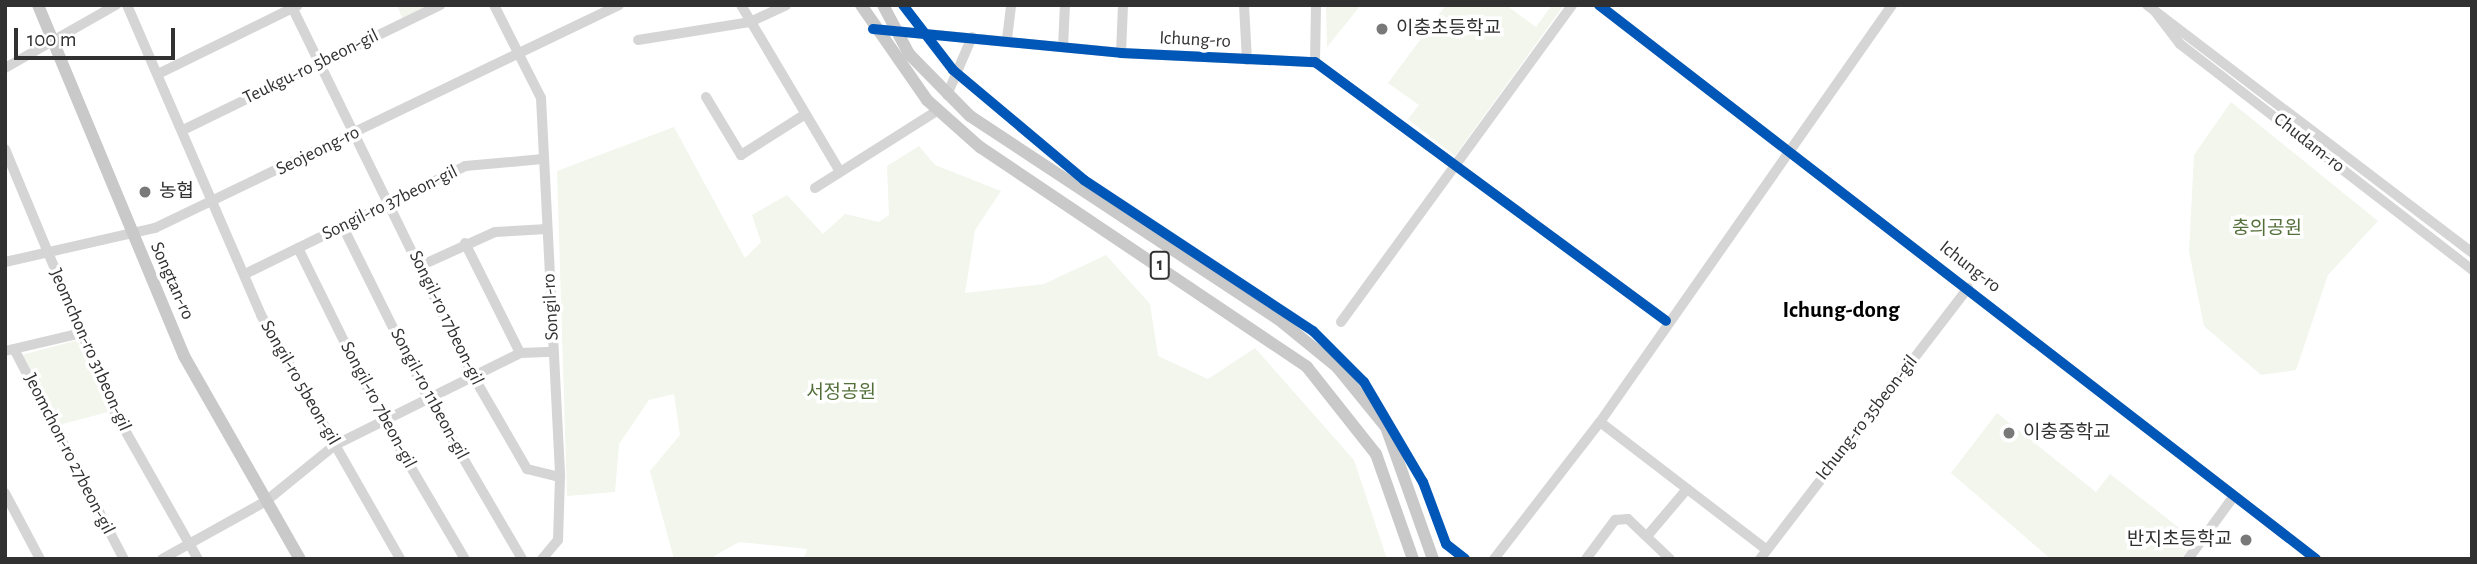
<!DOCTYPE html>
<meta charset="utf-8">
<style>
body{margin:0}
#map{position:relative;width:2477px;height:564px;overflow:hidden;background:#fff;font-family:"Alegreya Sans","Noto Sans KR",sans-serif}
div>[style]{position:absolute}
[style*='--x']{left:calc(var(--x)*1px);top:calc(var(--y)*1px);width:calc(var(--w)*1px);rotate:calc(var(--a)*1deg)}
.green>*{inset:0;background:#f2f6ed}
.minor>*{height:10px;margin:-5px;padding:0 5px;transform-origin:5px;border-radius:5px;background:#d5d5d5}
.major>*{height:12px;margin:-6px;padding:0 6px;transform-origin:6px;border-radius:6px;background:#c9c9c9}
.cycleway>*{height:10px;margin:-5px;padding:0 5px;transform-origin:5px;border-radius:5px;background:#0057b8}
.dots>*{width:19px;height:19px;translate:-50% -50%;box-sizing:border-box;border:4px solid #fff;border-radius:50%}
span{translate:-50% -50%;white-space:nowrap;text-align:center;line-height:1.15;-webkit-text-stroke:7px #fff;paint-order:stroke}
.shield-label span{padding:2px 5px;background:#fff;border:2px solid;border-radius:5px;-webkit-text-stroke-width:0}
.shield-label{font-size:18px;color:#313131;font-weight:700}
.poi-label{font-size:19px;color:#313131}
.left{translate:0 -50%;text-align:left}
.right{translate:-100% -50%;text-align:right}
.street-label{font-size:19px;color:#313131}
.park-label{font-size:19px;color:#54703a}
.quarter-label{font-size:23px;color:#000;font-weight:700}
.frame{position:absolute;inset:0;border:7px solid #313131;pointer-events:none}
.scale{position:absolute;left:14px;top:28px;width:161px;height:32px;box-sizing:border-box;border:4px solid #313131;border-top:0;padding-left:9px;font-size:21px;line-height:24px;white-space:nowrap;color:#313131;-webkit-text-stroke:5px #fff;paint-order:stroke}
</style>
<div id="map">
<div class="green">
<div style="clip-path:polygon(397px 5px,432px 5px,402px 18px)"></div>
<div style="clip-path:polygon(1326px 5px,1361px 5px,1327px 47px)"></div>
<div style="clip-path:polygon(1446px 5px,1506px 5px,1536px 27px,1552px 5px,1564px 5px,1455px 156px,1408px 119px,1419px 105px,1388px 83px)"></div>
<div style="clip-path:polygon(2231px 102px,2378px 221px,2328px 275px,2296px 370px,2261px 375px,2204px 326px,2189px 252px,2194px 155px)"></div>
<div style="clip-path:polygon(674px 127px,745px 258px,761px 242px,752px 215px,787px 195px,823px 234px,845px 214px,879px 222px,889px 215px,887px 166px,919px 146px,935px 165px,1001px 191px,975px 230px,965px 293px,1044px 284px,1106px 255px,1150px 304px,1158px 356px,1208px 379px,1255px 348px,1354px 460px,1387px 559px,804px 559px,807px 549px,739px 542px,709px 559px,674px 559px,650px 471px,680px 435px,674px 394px,649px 400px,619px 444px,615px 492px,567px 496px,557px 171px)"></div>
<div style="clip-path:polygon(78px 340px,108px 412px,59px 425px,22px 355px)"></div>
<div style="clip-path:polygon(1997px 413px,2096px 492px,2110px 474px,2195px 540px,2181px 559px,2051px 559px,1951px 473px)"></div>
</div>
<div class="minor">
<div style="--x:127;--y:5;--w:338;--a:66.6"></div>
<div style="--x:261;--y:315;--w:281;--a:60.3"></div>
<div style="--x:291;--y:5;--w:411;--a:63.9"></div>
<div style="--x:472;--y:374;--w:110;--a:59.9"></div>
<div style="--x:527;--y:469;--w:34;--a:14"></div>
<div style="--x:494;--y:5;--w:104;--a:63.2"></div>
<div style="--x:541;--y:98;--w:379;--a:87.1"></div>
<div style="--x:560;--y:477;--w:63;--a:91.8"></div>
<div style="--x:558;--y:540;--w:25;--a:130"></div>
<div style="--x:741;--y:5;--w:194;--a:59.3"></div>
<div style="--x:1244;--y:5;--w:55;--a:86.9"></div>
<div style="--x:1599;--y:5;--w:906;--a:37.69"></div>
<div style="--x:2147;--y:5;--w:409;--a:37.3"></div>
<div style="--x:2154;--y:10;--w:43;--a:52.6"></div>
<div style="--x:2180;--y:44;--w:369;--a:37.7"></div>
<div style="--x:874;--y:29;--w:248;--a:5.5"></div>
<div style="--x:1121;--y:53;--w:194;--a:2.7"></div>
<div style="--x:1315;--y:62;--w:436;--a:36.4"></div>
<div style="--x:1007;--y:39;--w:34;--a:-83"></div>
<div style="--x:638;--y:40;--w:113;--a:-9.1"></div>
<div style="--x:750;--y:22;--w:40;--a:-25"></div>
<div style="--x:1063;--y:47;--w:42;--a:-87.3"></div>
<div style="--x:1121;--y:53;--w:48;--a:-87.6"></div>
<div style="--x:1315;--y:62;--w:57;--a:-89"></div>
<div style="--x:5;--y:68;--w:128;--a:-29.6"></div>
<div style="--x:158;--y:74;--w:155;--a:-26.1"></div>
<div style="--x:947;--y:95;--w:63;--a:-66.7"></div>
<div style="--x:706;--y:97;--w:68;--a:58.9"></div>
<div style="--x:741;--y:155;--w:75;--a:-32.4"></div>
<div style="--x:183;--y:130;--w:286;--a:-25.9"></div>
<div style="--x:5;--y:149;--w:282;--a:67.4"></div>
<div style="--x:113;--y:409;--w:172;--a:60.5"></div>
<div style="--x:815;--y:188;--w:144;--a:-32.3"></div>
<div style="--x:342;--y:225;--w:193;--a:63.6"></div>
<div style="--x:428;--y:398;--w:186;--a:59.7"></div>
<div style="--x:465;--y:243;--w:123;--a:63.4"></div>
<div style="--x:298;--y:248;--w:192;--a:63.7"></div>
<div style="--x:383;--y:420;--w:161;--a:59.5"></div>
<div style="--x:5;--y:262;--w:154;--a:-12.8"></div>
<div style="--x:155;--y:228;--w:515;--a:-25.67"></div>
<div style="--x:420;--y:266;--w:82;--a:-24.4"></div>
<div style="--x:495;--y:232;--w:52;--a:-3.3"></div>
<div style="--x:245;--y:274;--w:245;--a:-26.1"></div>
<div style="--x:465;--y:166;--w:78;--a:-5.1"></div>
<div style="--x:1341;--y:322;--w:392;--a:-53.9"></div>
<div style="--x:14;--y:349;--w:237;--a:62.4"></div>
<div style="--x:5;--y:351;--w:78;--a:-13.3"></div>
<div style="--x:1600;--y:422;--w:210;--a:37.5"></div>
<div style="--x:5;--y:493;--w:75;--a:62.1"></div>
<div style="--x:1648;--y:535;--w:60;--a:-49.7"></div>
<div style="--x:162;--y:559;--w:119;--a:-29.1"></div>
<div style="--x:266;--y:501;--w:89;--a:-39.1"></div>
<div style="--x:335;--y:445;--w:207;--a:-26.4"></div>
<div style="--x:520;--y:353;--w:33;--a:-2"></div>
<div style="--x:1494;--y:559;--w:173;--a:-52.3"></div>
<div style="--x:1600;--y:422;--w:509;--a:-55"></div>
<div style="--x:1586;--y:559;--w:49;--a:-53.4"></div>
<div style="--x:1615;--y:520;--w:13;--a:-4"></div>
<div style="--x:1628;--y:519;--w:58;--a:43.6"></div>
<div style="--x:1760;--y:559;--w:342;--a:-52.5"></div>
<div style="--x:2188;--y:559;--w:78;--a:-53.9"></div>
</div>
<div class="major">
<div style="--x:38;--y:5;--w:380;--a:67.4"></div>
<div style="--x:184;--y:356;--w:234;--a:60.3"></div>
<div style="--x:861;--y:5;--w:116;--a:55.2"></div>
<div style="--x:927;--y:100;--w:71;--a:41.6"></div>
<div style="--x:980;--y:147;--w:394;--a:33.9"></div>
<div style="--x:1307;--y:367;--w:111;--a:51.6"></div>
<div style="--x:1376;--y:454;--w:111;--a:70.6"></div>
<div style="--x:883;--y:5;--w:55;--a:62"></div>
<div style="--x:909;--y:54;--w:87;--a:45.5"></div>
<div style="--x:970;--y:116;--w:374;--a:33.4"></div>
<div style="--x:1282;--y:322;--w:71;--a:39.3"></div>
<div style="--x:1337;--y:367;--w:77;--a:50.8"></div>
<div style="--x:1386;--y:427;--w:140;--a:70.4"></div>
</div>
<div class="cycleway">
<div style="--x:903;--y:5;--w:82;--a:52.4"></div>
<div style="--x:953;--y:70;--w:171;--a:40"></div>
<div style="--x:1084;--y:180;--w:274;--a:33.4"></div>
<div style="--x:1313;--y:331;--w:72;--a:45"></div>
<div style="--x:1364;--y:382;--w:116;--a:59.5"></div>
<div style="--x:1423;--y:482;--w:66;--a:69.6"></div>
<div style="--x:1446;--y:544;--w:24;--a:38"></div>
<div style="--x:1599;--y:5;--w:906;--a:37.69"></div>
<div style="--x:873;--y:29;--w:249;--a:5.5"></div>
<div style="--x:1121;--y:53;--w:194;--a:2.7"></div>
<div style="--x:1315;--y:62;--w:436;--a:36.4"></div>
</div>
<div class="dots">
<div style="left:1382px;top:29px;background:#797979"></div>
<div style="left:145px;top:192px;background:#797979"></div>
<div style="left:2009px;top:433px;background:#797979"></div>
<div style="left:2246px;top:540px;background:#797979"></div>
</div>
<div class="shield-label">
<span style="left:1160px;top:265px">1</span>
</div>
<div class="poi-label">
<span class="left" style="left:1396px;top:29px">이충초등학교</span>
<span class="left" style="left:159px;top:192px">농협</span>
<span class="left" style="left:2023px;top:433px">이충중학교</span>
<span class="right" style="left:2232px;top:540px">반지초등학교</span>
</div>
<div class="street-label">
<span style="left:1195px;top:40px;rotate:3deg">Ichung-ro</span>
<span style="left:311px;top:67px;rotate:-26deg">Teukgu-ro 5beon-gil</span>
<span style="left:2309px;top:143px;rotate:38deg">Chudam-ro</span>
<span style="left:318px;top:151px;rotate:-26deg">Seojeong-ro</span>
<span style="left:390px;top:203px;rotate:-26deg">Songil-ro 37beon-gil</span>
<span style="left:1970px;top:267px;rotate:38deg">Ichung-ro</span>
<span style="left:172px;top:281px;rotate:66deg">Songtan-ro</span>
<span style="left:551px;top:307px;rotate:-93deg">Songil-ro</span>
<span style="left:446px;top:318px;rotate:64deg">Songil-ro 17beon-gil</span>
<span style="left:90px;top:350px;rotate:66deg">Jeomchon-ro 31beon-gil</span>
<span style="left:300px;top:383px;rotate:60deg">Songil-ro 5beon-gil</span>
<span style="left:429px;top:394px;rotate:62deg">Songil-ro 11beon-gil</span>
<span style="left:378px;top:405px;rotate:62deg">Songil-ro 7beon-gil</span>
<span style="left:1867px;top:418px;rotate:-52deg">Ichung-ro 35beon-gil</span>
<span style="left:69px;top:454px;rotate:63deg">Jeomchon-ro 27beon-gil</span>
</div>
<div class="park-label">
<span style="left:2267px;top:229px">충의공원</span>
<span style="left:841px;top:393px">서정공원</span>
</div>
<div class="quarter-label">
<span style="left:1841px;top:311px">Ichung-dong</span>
</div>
<div class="frame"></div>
<div class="scale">100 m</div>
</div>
